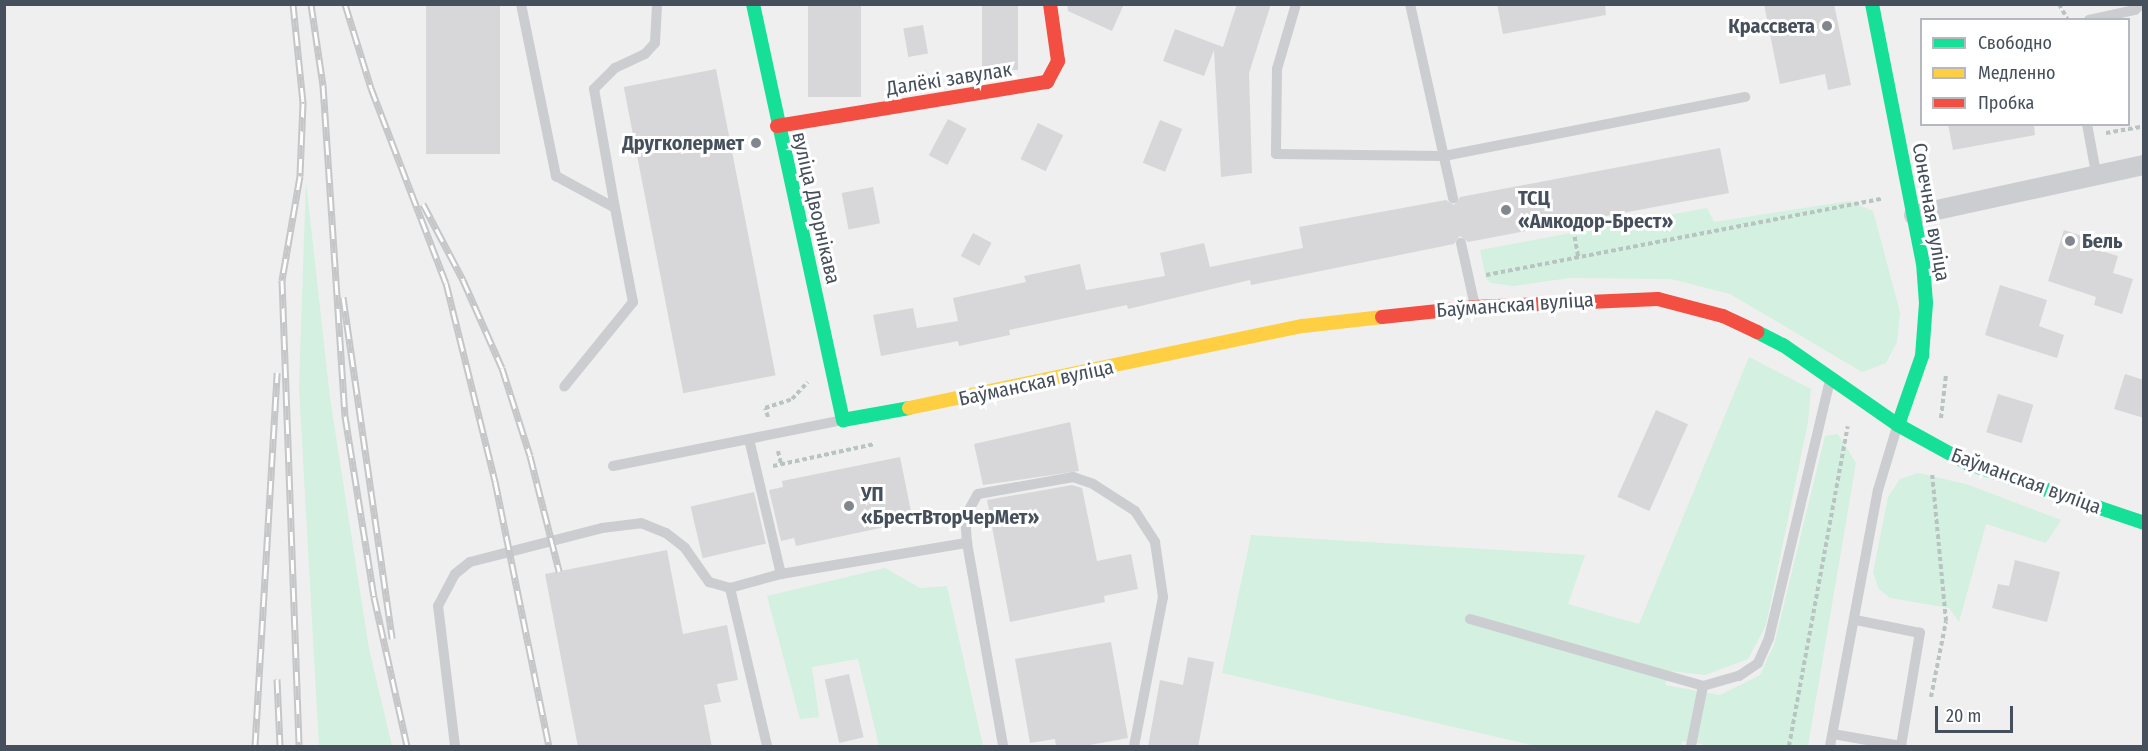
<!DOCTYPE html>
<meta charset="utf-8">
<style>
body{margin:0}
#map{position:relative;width:2148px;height:751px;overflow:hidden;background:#f0efef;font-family:"Fira Sans Condensed",sans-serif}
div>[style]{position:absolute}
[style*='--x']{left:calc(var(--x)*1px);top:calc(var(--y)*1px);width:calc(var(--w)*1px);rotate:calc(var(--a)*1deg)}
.green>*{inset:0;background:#d3f0e0}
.building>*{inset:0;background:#d7d7d9;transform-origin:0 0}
.path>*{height:4px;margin-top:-2px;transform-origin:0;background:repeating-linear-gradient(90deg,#b8c4c1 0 4.5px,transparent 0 7.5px)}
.lane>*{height:10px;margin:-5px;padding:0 5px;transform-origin:5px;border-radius:5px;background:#cbcdd0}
.street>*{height:20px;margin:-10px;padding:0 10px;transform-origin:10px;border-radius:10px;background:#cbcdd0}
.fast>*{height:14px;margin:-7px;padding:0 7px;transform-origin:7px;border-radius:7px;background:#16e098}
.slow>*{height:14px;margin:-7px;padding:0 7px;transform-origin:7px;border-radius:7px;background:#ffcf43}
.jam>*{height:14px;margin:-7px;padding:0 7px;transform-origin:7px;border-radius:7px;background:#f24e42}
.rail>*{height:7px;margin-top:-3.5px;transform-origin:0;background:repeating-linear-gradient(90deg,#fff 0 14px,#c5c6c8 0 28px);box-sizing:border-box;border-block:2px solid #c5c6c8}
.dots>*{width:16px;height:16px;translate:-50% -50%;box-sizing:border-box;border:3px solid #fff;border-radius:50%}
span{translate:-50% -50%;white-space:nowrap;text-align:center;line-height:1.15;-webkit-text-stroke:6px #fff;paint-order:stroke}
.poi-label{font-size:20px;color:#464f5c;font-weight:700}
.right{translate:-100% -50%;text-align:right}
.left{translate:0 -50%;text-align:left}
.street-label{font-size:20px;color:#464f5c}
.frame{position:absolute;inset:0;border:6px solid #464f5c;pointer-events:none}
.legend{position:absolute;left:1920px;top:18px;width:210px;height:108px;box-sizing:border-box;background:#fff;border:2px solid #b5b9be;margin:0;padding:8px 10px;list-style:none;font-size:18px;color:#464f5c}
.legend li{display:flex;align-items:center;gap:12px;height:30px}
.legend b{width:30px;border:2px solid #b5b9be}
.scale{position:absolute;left:1935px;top:706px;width:78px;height:27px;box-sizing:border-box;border:3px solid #464f5c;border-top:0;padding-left:8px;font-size:18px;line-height:21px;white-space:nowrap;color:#464f5c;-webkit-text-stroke:4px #fff;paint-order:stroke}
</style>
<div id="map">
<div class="green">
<div style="clip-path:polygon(306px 181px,330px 398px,369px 649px,392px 746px,319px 746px,299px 387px)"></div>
<div style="clip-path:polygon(1849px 201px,1873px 211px,1900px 312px,1897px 342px,1886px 363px,1862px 372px,1730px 294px,1671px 279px,1570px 278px,1513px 286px,1491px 283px,1486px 278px,1480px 250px,1707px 208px,1714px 222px)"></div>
<div style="clip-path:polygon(1749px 357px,1811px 389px,1808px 422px,1766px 625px,1748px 659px,1705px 675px,1670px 671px,1665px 685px,1720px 695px,1760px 675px,1774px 645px,1825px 436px,1838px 434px,1856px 463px,1808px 746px,1712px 746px,1682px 741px,1681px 746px,1536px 746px,1222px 673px,1251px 535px,1585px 555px,1568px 604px,1639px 624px)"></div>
<div style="clip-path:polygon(1918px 473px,1966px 484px,2061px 520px,2046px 543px,1986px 524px,1959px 622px,1949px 608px,1890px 598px,1879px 589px,1873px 573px,1888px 497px,1900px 479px)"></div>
<div style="clip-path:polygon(885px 568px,920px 588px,947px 586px,983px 746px,879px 746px,858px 659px,812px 667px,819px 717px,800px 719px,767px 596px)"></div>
</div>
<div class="building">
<div style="left:426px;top:4px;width:74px;height:150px"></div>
<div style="left:808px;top:4px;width:53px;height:93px"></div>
<div style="left:982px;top:4px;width:36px;height:66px"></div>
<div style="clip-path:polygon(1067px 4px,1124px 4px,1112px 31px,1068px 11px)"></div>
<div style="clip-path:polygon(1237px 4px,1271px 4px,1249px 73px,1252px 173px,1221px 177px,1214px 50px,1204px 76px,1163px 61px,1175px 29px,1223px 47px)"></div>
<div style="clip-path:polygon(1497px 4px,1605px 4px,1606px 15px,1503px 34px)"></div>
<div style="clip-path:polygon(1764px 4px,1834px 4px,1851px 85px,1828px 90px,1825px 74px,1780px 84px)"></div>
<div style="left:923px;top:25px;width:29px;height:20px;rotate:80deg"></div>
<div style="left:716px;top:69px;width:312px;height:94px;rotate:79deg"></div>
<div style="left:948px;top:119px;width:21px;height:41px;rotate:28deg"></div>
<div style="left:1160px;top:120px;width:24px;height:46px;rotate:22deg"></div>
<div style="left:1038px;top:123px;width:28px;height:40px;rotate:26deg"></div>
<div style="clip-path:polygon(1948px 124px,2034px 124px,2035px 135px,1953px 150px)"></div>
<div style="clip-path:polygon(1720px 148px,1729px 193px,1468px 242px,1460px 236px,1454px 244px,1251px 285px,1250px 280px,1128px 309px,1127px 305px,1009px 330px,1010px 335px,959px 346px,958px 341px,881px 356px,873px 315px,913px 308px,917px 328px,958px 321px,953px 298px,1026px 282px,1024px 276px,1080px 264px,1086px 290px,1165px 276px,1160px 253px,1204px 243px,1210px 267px,1303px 248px,1299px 227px,1446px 200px,1454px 205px,1460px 197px)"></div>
<div style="left:873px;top:187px;width:37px;height:32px;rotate:79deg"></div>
<div style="clip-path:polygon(2064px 230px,2092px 239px,2089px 247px,2118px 256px,2113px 273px,2133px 279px,2122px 314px,2094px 305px,2096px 297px,2048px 281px)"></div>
<div style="left:973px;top:233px;width:21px;height:26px;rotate:28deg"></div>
<div style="clip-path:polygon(2000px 285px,2047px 300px,2039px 326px,2064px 335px,2057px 358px,1985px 335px)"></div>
<div style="clip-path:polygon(2125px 374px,2144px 380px,2144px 418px,2114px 409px)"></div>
<div style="left:1998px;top:394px;width:37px;height:40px;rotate:17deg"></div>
<div style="left:1656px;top:410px;width:35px;height:95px;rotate:24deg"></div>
<div style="clip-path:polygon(1070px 422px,1079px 471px,983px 485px,974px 444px)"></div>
<div style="clip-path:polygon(900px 457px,913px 521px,796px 546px,794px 538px,781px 541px,769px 490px,783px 487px,782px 481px)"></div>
<div style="clip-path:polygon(1072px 485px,1082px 488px,1097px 561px,1131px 554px,1138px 589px,1104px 596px,1105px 602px,1010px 622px,987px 500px)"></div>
<div style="left:754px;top:492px;width:53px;height:65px;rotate:77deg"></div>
<div style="clip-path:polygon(667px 550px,683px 634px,727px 625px,738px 680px,717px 684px,721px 702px,704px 705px,712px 747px,578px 747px,545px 574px)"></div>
<div style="clip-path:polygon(2015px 560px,2060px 572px,2047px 622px,1992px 608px,1998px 584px,2009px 586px)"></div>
<div style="clip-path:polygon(1111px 642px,1128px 738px,1079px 747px,1056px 747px,1055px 739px,1030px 743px,1015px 659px)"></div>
<div style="clip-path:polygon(1188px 657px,1214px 662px,1198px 747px,1148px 747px,1160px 680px,1183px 685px)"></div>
<div style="left:849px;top:674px;width:65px;height:25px;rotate:77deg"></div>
</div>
<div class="path">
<div style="--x:2059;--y:4;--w:18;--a:61"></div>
<div style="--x:2106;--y:133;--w:39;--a:-10"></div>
<div style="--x:1572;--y:222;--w:36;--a:80"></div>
<div style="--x:1486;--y:275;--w:403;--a:-10.9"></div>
<div style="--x:768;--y:417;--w:9;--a:-108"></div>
<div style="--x:765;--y:408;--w:28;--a:-18"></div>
<div style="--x:792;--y:399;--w:23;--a:-47"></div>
<div style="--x:1941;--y:418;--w:43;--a:-83.4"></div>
<div style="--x:778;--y:451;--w:13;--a:77"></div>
<div style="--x:773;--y:466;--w:104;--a:-12.2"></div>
<div style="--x:1931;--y:697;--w:77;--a:-78.8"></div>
<div style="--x:1946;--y:621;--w:149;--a:-95.4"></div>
<div style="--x:1789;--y:746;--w:325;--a:-79.6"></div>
</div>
<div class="lane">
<div style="--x:521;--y:4;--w:176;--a:78.5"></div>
<div style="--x:556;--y:176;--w:67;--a:28.5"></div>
<div style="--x:615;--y:208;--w:96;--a:79.2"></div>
<div style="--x:633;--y:302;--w:109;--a:129.1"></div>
<div style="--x:1296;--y:4;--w:68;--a:106.3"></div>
<div style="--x:1277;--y:69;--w:85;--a:90.7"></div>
<div style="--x:1276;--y:154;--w:168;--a:0.7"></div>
<div style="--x:1444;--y:156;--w:307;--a:-11.1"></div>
<div style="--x:1410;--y:4;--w:199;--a:77.5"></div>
<div style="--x:2089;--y:20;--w:47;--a:-12.3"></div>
<div style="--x:2135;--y:10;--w:8;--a:-45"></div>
<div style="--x:2087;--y:124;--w:50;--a:79.6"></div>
<div style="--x:615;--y:208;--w:121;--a:-100"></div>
<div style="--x:594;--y:89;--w:30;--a:-45"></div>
<div style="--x:615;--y:68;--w:33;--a:-25"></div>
<div style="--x:645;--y:54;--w:15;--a:-48"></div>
<div style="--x:655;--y:43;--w:39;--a:-87"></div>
<div style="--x:1461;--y:243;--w:65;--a:77.5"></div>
<div style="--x:749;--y:439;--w:139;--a:76.7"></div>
<div style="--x:781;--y:574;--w:189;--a:-9.5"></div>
<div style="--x:967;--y:543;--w:206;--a:79.9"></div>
<div style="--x:613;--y:466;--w:235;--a:-11.3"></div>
<div style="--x:967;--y:543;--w:26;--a:-94"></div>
<div style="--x:965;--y:517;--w:26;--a:-61"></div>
<div style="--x:978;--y:494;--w:97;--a:-10.1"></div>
<div style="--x:1073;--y:477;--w:21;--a:19"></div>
<div style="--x:1093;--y:484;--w:50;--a:32.7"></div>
<div style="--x:1135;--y:511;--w:37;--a:57"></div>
<div style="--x:1155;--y:542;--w:56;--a:81.7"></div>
<div style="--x:1163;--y:597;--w:152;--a:101"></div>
<div style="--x:730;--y:588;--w:162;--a:76.8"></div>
<div style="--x:1470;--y:619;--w:242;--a:16"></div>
<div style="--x:1833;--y:734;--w:69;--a:10"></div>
<div style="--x:1901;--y:746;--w:115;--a:-80.5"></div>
<div style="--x:1920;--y:633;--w:65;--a:-168.5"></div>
<div style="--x:455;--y:746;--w:141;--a:-96.9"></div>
<div style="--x:438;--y:606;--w:36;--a:-62"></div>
<div style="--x:455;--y:574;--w:19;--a:-39"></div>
<div style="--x:470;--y:562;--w:136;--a:-14.4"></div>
<div style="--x:602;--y:528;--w:39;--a:-7"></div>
<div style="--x:641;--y:523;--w:27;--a:22"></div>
<div style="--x:666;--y:533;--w:24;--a:38"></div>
<div style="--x:685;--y:548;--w:42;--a:54.8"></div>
<div style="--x:709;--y:582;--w:22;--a:16"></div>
<div style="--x:730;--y:588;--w:53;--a:-15.4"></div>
<div style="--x:1691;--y:746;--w:61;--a:-78.7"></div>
<div style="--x:1703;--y:686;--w:37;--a:-16"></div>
<div style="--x:1739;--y:676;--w:23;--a:-34"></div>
<div style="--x:1758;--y:663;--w:27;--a:-66"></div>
<div style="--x:1769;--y:638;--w:265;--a:-76.7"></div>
<div style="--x:1830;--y:746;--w:260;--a:-79.4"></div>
<div style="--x:1878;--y:490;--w:66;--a:-73.2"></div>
</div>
<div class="street">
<div style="--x:1914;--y:215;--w:235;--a:-12.3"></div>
</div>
<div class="fast">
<div style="--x:753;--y:4;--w:426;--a:77.8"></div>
<div style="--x:843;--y:420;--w:67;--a:-10.3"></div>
<div style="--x:1872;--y:4;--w:264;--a:78.9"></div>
<div style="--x:1923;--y:263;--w:40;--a:85.7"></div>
<div style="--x:1926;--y:303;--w:53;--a:94.3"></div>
<div style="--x:1922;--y:356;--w:73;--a:109.2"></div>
<div style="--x:1757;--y:332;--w:29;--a:27"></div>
<div style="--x:1783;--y:345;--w:140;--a:34.8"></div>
<div style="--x:1898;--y:425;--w:79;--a:28.8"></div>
<div style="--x:1967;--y:463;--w:187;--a:18.7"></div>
</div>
<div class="slow">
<div style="--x:909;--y:408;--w:402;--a:-11.8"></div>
<div style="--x:1303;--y:326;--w:80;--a:-6.5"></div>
</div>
<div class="jam">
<div style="--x:777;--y:126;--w:274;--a:-9.3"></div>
<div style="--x:1047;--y:82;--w:24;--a:-62"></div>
<div style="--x:1058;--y:61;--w:58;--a:-98"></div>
<div style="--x:1382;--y:317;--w:94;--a:-6.1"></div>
<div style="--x:1475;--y:307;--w:183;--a:-2.5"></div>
<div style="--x:1658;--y:299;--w:67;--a:14.7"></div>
<div style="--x:1723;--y:316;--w:38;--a:25"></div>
</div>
<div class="rail">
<div style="--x:293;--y:4;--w:100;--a:84.2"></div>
<div style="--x:303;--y:103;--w:73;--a:92.4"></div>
<div style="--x:300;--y:176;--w:106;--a:99.8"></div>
<div style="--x:282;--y:280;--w:466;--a:87.9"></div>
<div style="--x:311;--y:4;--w:82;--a:81.6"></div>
<div style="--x:323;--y:85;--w:332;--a:86.2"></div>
<div style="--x:345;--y:416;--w:183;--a:80.9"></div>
<div style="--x:374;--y:597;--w:153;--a:77.5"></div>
<div style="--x:345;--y:4;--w:88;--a:72.8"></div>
<div style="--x:371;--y:88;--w:209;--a:69"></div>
<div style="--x:446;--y:283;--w:204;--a:76.1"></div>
<div style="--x:495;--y:481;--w:270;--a:78.5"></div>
<div style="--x:423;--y:204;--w:86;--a:62.2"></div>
<div style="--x:463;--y:280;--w:96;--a:66.1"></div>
<div style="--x:502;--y:368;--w:92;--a:72.3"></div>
<div style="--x:530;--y:456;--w:119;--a:75.8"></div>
<div style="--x:343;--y:297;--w:345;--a:81.8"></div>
<div style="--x:277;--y:679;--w:67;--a:87.4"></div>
<div style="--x:255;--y:746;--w:374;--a:-86.6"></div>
</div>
<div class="dots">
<div style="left:1827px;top:26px;background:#82878f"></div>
<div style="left:756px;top:143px;background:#82878f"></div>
<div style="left:1506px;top:210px;background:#82878f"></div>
<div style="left:2070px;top:241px;background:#82878f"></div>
<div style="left:849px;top:506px;background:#82878f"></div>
</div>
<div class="poi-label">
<span class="right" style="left:1815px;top:26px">Крассвета</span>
<span class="right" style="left:744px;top:143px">Другколермет</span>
<span class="left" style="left:1518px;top:210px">ТСЦ<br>«Амкодор-Брест»</span>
<span class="left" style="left:2082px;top:241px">Бель</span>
<span class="left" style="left:861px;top:506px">УП<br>«БрестВторЧерМет»</span>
</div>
<div class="street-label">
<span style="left:949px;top:79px;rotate:-9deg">Далёкі завулак</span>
<span style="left:816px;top:208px;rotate:77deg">вуліца Дворнікава</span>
<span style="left:1931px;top:212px;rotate:80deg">Сонечная вуліца</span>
<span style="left:1515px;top:305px;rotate:-4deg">Баўманская вуліца</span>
<span style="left:1036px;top:383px;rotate:-12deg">Баўманская вуліца</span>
<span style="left:2026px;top:481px;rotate:20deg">Баўманская вуліца</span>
</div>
<div class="frame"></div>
<ul class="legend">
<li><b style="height:8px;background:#16e098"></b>Свободно</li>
<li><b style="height:8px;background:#ffcf43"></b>Медленно</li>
<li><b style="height:8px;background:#f24e42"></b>Пробка</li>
</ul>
<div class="scale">20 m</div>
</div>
